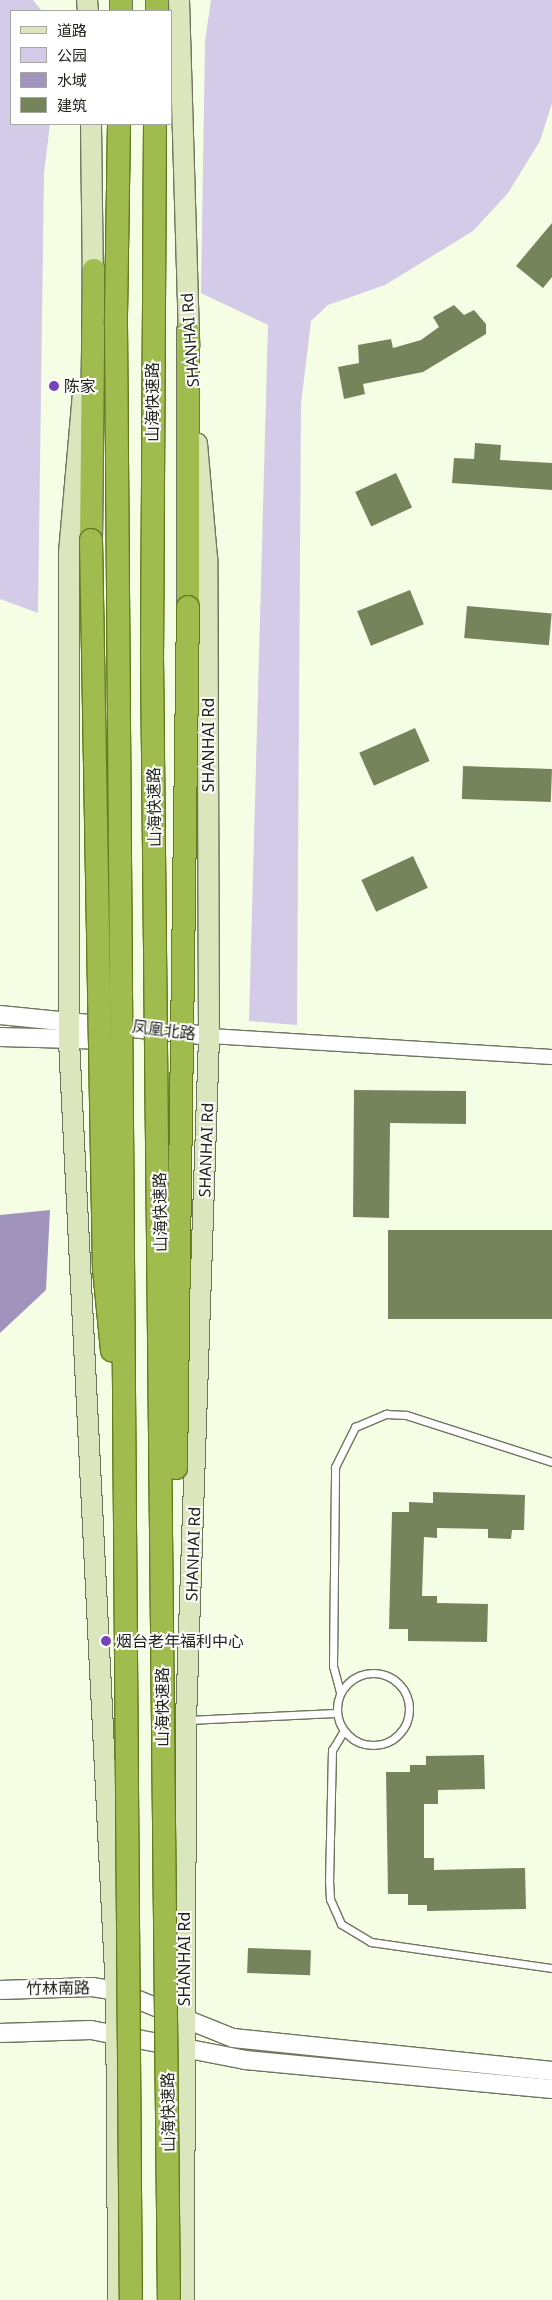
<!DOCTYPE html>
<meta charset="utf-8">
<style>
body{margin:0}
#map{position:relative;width:552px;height:2300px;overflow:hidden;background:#f5fee5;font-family:"Noto Sans","Noto Sans SC",sans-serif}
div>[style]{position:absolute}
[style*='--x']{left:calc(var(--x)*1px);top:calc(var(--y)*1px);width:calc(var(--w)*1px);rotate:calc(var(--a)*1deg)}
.green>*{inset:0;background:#d3cbe8}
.water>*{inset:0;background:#a094bc}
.building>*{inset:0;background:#76845c;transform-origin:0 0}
.roads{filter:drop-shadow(1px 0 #6d755f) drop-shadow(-1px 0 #6d755f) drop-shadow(0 1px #6d755f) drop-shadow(0 -1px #6d755f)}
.service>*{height:7px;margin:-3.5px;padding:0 3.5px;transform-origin:3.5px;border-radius:3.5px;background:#fff}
.service>.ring{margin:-3.5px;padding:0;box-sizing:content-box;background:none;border:7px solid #fff;border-radius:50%}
.minor>*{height:14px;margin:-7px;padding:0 7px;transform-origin:7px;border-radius:7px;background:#fff}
.tertiary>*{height:18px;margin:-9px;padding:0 9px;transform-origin:9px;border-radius:9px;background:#fff}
.secondary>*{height:20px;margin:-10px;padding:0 10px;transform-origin:10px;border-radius:10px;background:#dbe6bc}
.trunk>*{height:22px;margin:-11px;padding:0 11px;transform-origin:11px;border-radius:11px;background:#a0bc4e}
.bridges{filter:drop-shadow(1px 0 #647c1f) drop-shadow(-1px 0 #647c1f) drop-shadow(0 1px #647c1f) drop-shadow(0 -1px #647c1f)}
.trunk-bridge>*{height:22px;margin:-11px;padding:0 11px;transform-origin:11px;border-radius:11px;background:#a0bc4e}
.dots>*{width:14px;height:14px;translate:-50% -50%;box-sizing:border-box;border:2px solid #fff;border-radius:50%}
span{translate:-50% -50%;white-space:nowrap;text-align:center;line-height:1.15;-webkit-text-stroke:4px #fff;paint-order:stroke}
.street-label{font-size:16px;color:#22251c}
.poi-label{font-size:16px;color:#22251c}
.left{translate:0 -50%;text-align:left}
.legend{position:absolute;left:10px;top:10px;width:162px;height:115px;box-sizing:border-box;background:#fff;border:1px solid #a7a8a4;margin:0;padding:6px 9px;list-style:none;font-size:15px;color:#22251c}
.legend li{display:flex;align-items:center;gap:10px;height:25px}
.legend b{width:25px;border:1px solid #a7a8a4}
</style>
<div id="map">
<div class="green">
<div style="clip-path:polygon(0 0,33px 0,42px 11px,11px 11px,11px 124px,50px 124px,44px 173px,38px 613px,0 599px)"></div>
<div style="clip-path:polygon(211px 0,552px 0,552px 103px,540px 141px,508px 193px,473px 231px,385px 285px,328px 305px,311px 321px,301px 404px,297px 1025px,249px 1021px,268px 325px,201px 293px,205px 41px)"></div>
</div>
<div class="water">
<div style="clip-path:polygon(50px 1210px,46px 1290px,0 1333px,0 1215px)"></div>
</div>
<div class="building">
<div style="clip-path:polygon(552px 223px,552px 277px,543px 288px,516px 266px)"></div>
<div style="clip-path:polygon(454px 305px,464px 315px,474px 310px,486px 324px,486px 334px,423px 372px,363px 384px,365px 394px,344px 399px,338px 367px,359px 363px,358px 345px,391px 339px,393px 348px,421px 340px,439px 327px,433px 317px)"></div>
<div style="clip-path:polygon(475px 443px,501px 445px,500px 460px,552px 463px,552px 490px,452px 483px,454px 458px,474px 459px)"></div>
<div style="left:396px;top:473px;width:38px;height:45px;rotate:65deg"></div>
<div style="left:410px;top:590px;width:37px;height:57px;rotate:68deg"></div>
<div style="left:467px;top:606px;width:85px;height:32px;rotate:5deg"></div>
<div style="left:415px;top:728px;width:36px;height:61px;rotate:66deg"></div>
<div style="left:463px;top:766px;width:89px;height:33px;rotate:2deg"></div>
<div style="left:413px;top:856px;width:35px;height:57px;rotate:65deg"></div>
<div style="clip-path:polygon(354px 1090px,466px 1091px,466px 1124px,390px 1123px,389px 1218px,353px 1217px)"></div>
<div style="left:552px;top:1230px;width:89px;height:164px;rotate:90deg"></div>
<div style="clip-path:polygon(433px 1492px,525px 1495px,524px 1530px,512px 1530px,511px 1539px,488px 1538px,488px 1529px,437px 1528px,437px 1538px,424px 1537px,422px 1596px,437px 1596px,437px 1603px,488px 1604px,487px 1642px,408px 1641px,408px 1629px,389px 1629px,392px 1512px,409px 1512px,409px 1502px,433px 1503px)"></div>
<div style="clip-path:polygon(484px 1755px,485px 1789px,438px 1790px,438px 1804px,424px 1804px,424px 1858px,434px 1858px,434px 1870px,525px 1868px,526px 1909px,427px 1911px,427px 1905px,408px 1905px,408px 1894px,388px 1894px,386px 1772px,410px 1772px,410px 1765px,426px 1765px,426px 1756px)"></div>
<div style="left:248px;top:1948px;width:63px;height:25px;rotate:2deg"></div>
</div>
<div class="roads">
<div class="service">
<div class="ring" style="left:337px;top:1673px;width:65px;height:65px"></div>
<div style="--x:340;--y:1692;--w:27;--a:-105"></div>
<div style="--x:333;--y:1666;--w:199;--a:-89.4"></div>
<div style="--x:335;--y:1467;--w:45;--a:-63.4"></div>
<div style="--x:355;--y:1427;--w:34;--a:-23"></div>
<div style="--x:386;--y:1414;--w:20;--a:3"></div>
<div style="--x:406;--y:1415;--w:153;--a:17.8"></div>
<div style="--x:188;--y:1720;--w:147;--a:-2.7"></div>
<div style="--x:343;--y:1732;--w:21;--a:121"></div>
<div style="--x:332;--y:1750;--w:130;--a:91.3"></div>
<div style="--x:329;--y:1880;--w:19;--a:87"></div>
<div style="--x:330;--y:1899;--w:27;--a:66"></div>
<div style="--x:341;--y:1924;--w:35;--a:31"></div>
<div style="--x:371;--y:1942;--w:183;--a:8.2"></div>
</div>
<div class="minor">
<div style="--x:209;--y:1036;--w:344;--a:3.5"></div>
</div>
<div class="tertiary">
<div style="--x:0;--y:1015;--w:210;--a:5.7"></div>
<div style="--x:0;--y:1037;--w:112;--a:1.5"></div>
<div style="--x:0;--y:1990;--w:92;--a:-1.9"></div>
<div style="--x:92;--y:1987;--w:24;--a:9"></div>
<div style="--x:116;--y:1991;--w:126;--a:21.9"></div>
<div style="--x:233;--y:2038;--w:321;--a:5.9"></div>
<div style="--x:0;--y:2033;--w:91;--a:-1.9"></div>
<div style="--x:91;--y:2030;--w:157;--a:11"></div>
<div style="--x:245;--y:2060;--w:308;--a:5.4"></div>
</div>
<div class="secondary">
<div style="--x:87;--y:0;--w:11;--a:85"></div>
<div style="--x:179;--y:0;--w:347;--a:88.3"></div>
<div style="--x:91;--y:124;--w:163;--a:89.3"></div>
<div style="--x:83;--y:393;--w:160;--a:95"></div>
<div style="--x:69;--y:552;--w:489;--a:90"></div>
<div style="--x:69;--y:1041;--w:951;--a:87.17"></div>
<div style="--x:116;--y:1991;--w:309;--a:89.6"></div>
<div style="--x:184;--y:2300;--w:580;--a:-89.8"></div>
<div style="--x:186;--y:1720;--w:684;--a:-88.07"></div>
<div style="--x:209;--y:1036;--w:478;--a:-90.2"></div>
<div style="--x:207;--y:558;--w:115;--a:-95"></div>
</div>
<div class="trunk">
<div style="--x:121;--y:11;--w:11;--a:-90"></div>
<div style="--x:157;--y:11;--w:11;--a:-90"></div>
<div style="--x:188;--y:331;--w:276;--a:90"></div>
<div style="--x:91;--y:540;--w:270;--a:-89.4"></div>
</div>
</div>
<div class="bridges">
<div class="trunk-bridge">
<div style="--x:119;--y:124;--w:200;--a:90.9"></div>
<div style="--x:116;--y:324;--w:1976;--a:89.57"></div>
<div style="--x:155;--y:124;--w:533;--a:90.32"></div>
<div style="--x:152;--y:657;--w:1643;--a:89.41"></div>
<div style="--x:91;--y:540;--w:729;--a:88.98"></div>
<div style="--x:104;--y:1269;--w:82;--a:84.4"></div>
<div style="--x:176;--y:1468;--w:861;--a:-89.2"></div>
</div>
</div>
<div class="dots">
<div style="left:54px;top:386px;background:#7544bc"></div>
<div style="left:106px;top:1641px;background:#7544bc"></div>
</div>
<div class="street-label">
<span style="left:190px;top:340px;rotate:-94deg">SHANHAI Rd</span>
<span style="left:152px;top:402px;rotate:-90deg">山海快速路</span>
<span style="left:208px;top:745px;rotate:-90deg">SHANHAI Rd</span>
<span style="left:154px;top:807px;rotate:-91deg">山海快速路</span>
<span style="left:164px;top:1030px;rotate:7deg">凤凰北路</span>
<span style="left:206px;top:1150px;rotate:-88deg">SHANHAI Rd</span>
<span style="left:160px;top:1212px;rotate:-91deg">山海快速路</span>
<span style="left:193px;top:1554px;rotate:-88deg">SHANHAI Rd</span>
<span style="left:162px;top:1707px;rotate:-90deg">山海快速路</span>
<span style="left:184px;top:1959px;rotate:-90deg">SHANHAI Rd</span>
<span style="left:58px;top:1988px;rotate:-1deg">竹林南路</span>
<span style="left:168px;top:2112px;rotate:-91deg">山海快速路</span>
</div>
<div class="poi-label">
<span class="left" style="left:64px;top:386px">陈家</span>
<span class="left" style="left:116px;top:1641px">烟台老年福利中心</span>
</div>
<ul class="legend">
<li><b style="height:6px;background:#dbe6bc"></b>道路</li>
<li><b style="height:14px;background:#d3cbe8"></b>公园</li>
<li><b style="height:14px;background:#a094bc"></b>水域</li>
<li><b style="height:14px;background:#76845c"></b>建筑</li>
</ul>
</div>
